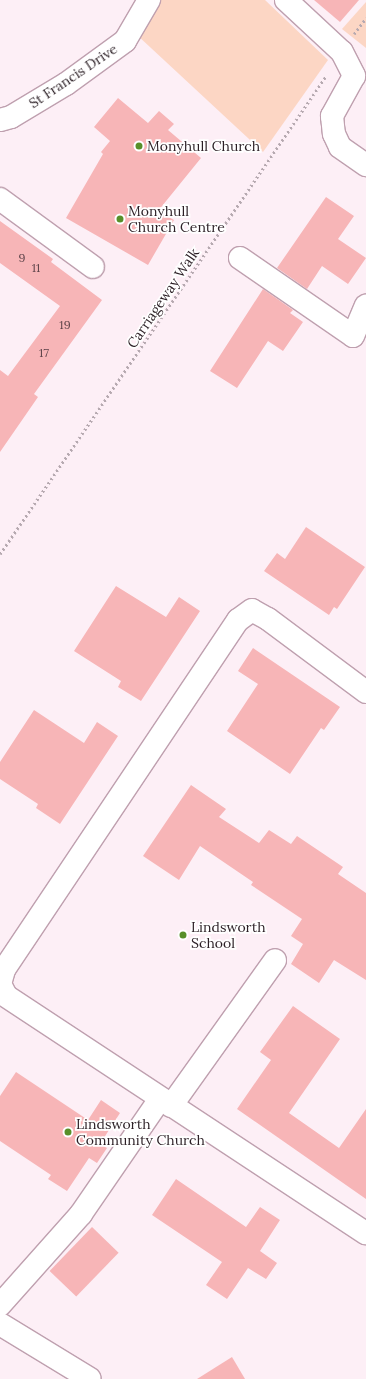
<!DOCTYPE html>
<style>
body{margin:0}
#map{position:relative;width:366px;height:1379px;overflow:hidden;background:#fdeff6;font-family:Lora,serif}
div>[style]{position:absolute}
[style*='--x']{left:calc(var(--x)*1px);top:calc(var(--y)*1px);width:calc(var(--w)*1px);rotate:calc(var(--a)*1deg)}
.green>*{inset:0;background:#fcd6c4}
.building>*{inset:0;background:#f7b5b7;transform-origin:0 0}
.path>*{height:2.5px;margin-top:-1.25px;transform-origin:0;background:repeating-linear-gradient(90deg,#b6a9b0 0 2px,transparent 0 5px)}
.roads{filter:drop-shadow(1px 0 #bfa0af) drop-shadow(-1px 0 #bfa0af) drop-shadow(0 1px #bfa0af) drop-shadow(0 -1px #bfa0af)}
.minor>*{height:22px;margin:-11px;padding:0 11px;transform-origin:11px;border-radius:11px;background:#fff}
.dots>*{width:11px;height:11px;translate:-50% -50%;box-sizing:border-box;border:2px solid #fff;border-radius:50%}
span{translate:-50% -50%;white-space:nowrap;text-align:center;line-height:1.15;-webkit-text-stroke:3.5px #fff;paint-order:stroke}
.number-label{font-size:12px;color:#5e444a}
.number-label span{-webkit-text-stroke-width:0}
.street-label{font-size:14px;color:#2b1f25}
.poi-label{font-size:14px;color:#2b1f25}
.left{translate:0 -50%;text-align:left}
</style>
<div id="map">
<div class="green">
<div style="clip-path:polygon(158px 0,265px 0,328px 60px,263px 152px,137px 35px)"></div>
<div style="clip-path:polygon(366px 2px,366px 48px,342px 29px)"></div>
</div>
<div class="building">
<div style="clip-path:polygon(314px 0,359px 0,340px 22px)"></div>
<div style="clip-path:polygon(118px 98px,148px 123px,159px 111px,174px 124px,168px 130px,201px 158px,158px 211px,174px 220px,148px 265px,66px 218px,103px 154px,101px 152px,110px 141px,94px 127px)"></div>
<div style="clip-path:polygon(326px 197px,354px 216px,338px 239px,366px 258px,348px 284px,322px 266px,307px 289px,277px 268px)"></div>
<div style="clip-path:polygon(0 221px,53px 259px,51px 262px,102px 300px,34px 394px,38px 397px,0 452px,0 370px,8px 376px,60px 306px,0 263px)"></div>
<div style="clip-path:polygon(263px 289px,293px 310px,290px 313px,303px 322px,283px 351px,268px 341px,237px 388px,210px 371px)"></div>
<div style="clip-path:polygon(306px 527px,365px 567px,337px 609px,334px 607px,329px 615px,264px 571px,277px 553px,285px 559px)"></div>
<div style="clip-path:polygon(116px 586px,166px 617px,179px 597px,200px 611px,141px 701px,118px 687px,121px 681px,74px 651px)"></div>
<div style="clip-path:polygon(253px 648px,340px 707px,324px 730px,321px 728px,290px 774px,227px 731px,258px 684px,238px 671px)"></div>
<div style="clip-path:polygon(34px 710px,84px 743px,97px 722px,118px 736px,60px 824px,36px 808px,38px 804px,0 779px,0 762px)"></div>
<div style="clip-path:polygon(191px 785px,226px 809px,219px 817px,259px 843px,269px 830px,291px 844px,297px 836px,343px 867px,338px 874px,366px 893px,366px 980px,334px 960px,319px 983px,291px 964px,303px 944px,291px 936px,302px 919px,251px 885px,253px 882px,200px 846px,179px 880px,143px 856px)"></div>
<div style="clip-path:polygon(293px 1006px,340px 1039px,289px 1113px,339px 1148px,366px 1109px,366px 1199px,237px 1109px,271px 1060px,260px 1052px)"></div>
<div style="clip-path:polygon(16px 1072px,88px 1120px,101px 1100px,120px 1113px,100px 1144px,107px 1148px,97px 1163px,89px 1158px,67px 1191px,48px 1179px,51px 1175px,0 1141px,0 1096px)"></div>
<div style="clip-path:polygon(176px 1179px,246px 1227px,260px 1207px,280px 1220px,260px 1251px,277px 1263px,266px 1279px,248px 1268px,227px 1299px,206px 1285px,222px 1262px,152px 1215px)"></div>
<div style="left:92px;top:1227px;width:37px;height:61px;rotate:44deg"></div>
<div style="clip-path:polygon(232px 1357px,245px 1379px,197px 1379px)"></div>
</div>
<div class="path">
<div style="--x:354;--y:34;--w:20;--a:-53"></div>
<div style="--x:0;--y:554;--w:579;--a:-55.71"></div>
</div>
<div class="roads">
<div class="minor">
<div style="--x:286;--y:0;--w:76;--a:42.9"></div>
<div style="--x:342;--y:52;--w:27;--a:63"></div>
<div style="--x:354;--y:76;--w:46;--a:118.8"></div>
<div style="--x:332;--y:116;--w:18;--a:84"></div>
<div style="--x:334;--y:134;--w:14;--a:65"></div>
<div style="--x:340;--y:147;--w:32;--a:35"></div>
<div style="--x:0;--y:120;--w:11;--a:-15"></div>
<div style="--x:11;--y:117;--w:64;--a:-31"></div>
<div style="--x:66;--y:84;--w:73;--a:-36.1"></div>
<div style="--x:125;--y:41;--w:48;--a:-59.7"></div>
<div style="--x:0;--y:199;--w:115;--a:36.2"></div>
<div style="--x:240;--y:258;--w:137;--a:34.6"></div>
<div style="--x:353;--y:336;--w:33;--a:-67"></div>
<div style="--x:366;--y:692;--w:122;--a:-143.3"></div>
<div style="--x:268;--y:619;--w:18;--a:-151"></div>
<div style="--x:252;--y:610;--w:17;--a:144"></div>
<div style="--x:238;--y:620;--w:421;--a:123.8"></div>
<div style="--x:4;--y:970;--w:15;--a:106"></div>
<div style="--x:0;--y:984;--w:13;--a:63"></div>
<div style="--x:6;--y:996;--w:431;--a:33.4"></div>
<div style="--x:171;--y:1106;--w:179;--a:-54.5"></div>
<div style="--x:0;--y:1305;--w:122;--a:-48.3"></div>
<div style="--x:81;--y:1214;--w:140;--a:-55.5"></div>
<div style="--x:0;--y:1324;--w:105;--a:31.4"></div>
</div>
</div>
<div class="dots">
<div style="left:139px;top:146px;background:#588f29"></div>
<div style="left:120px;top:219px;background:#588f29"></div>
<div style="left:183px;top:935px;background:#588f29"></div>
<div style="left:68px;top:1132px;background:#588f29"></div>
</div>
<div class="number-label">
<span style="left:22px;top:258px">9</span>
<span style="left:36px;top:268px">11</span>
<span style="left:65px;top:325px">19</span>
<span style="left:44px;top:353px">17</span>
</div>
<div class="street-label">
<span style="left:73px;top:76px;rotate:-34deg">St Francis Drive</span>
<span style="left:163px;top:298px;rotate:-56deg">Carriageway Walk</span>
</div>
<div class="poi-label">
<span class="left" style="left:147px;top:146px">Monyhull Church</span>
<span class="left" style="left:128px;top:219px">Monyhull<br>Church Centre</span>
<span class="left" style="left:191px;top:935px">Lindsworth<br>School</span>
<span class="left" style="left:76px;top:1132px">Lindsworth<br>Community Church</span>
</div>
</div>
